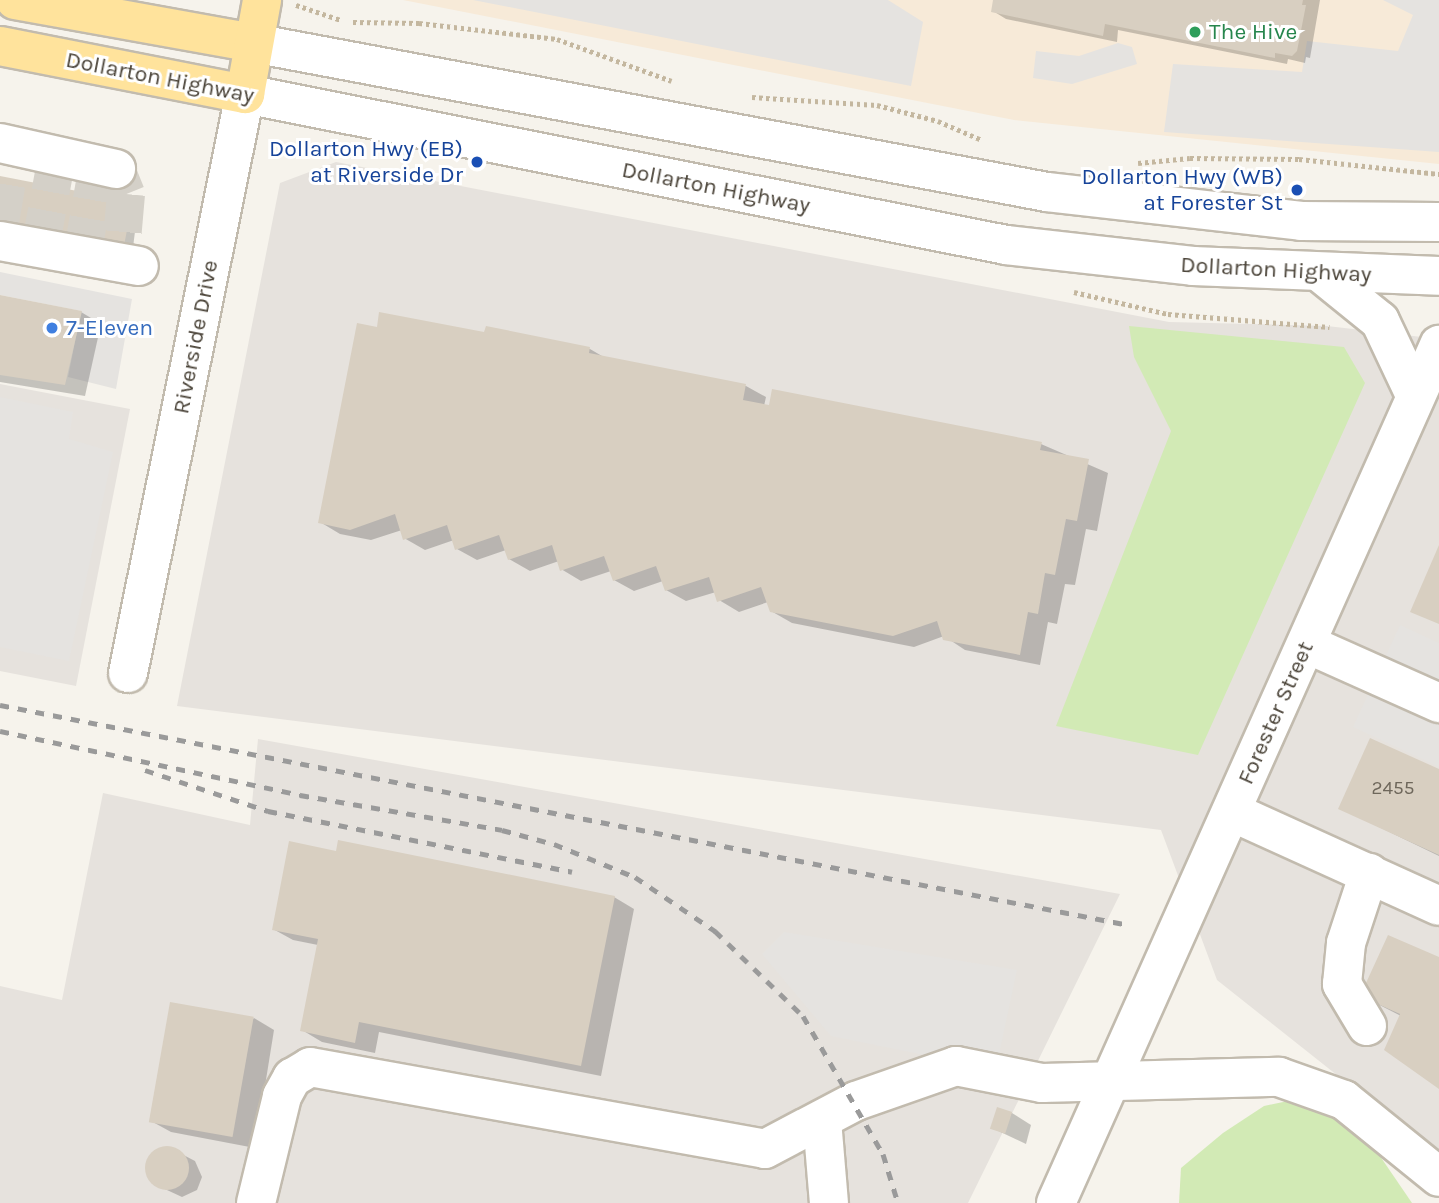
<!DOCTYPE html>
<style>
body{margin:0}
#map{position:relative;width:1439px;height:1203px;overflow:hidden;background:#f6f3ec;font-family:Karla,sans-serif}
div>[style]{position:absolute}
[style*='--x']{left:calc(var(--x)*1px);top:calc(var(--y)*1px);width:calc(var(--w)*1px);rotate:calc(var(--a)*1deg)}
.commercial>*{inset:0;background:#f7ead8}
.industrial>*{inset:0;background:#e6e2dd}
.green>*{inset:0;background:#d2eab5}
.parking>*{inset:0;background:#e5e3e0}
.shadow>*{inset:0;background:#0003}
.building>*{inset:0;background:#d8cfc1;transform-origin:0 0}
.round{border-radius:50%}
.minor-tunnel>*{height:38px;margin-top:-19px;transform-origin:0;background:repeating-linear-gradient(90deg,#d4d0c8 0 38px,transparent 0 57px)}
.path>*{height:4.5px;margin-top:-2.25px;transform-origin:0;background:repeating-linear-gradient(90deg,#c4b79f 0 3.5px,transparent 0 7px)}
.roads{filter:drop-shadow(2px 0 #c2bbae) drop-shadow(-2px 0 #c2bbae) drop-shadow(0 2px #c2bbae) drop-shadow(0 -2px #c2bbae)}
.minor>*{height:38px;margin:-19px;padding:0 19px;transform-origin:19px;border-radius:19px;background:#fff}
.major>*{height:38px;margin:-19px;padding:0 19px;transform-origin:19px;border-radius:19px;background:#ffe39c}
.rail>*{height:5px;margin-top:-2.5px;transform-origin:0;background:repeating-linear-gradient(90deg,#9a9a9a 0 9px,transparent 0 18px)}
.dots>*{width:19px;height:19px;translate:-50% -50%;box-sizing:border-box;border:4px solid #fff;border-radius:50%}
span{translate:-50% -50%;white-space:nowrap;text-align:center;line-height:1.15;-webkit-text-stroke:6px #fff;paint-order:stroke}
.number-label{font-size:19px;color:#6e675b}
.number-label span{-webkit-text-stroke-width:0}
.leisure-label{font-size:23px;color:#27864d}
.left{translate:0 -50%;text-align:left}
.street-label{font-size:23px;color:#4b4439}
.transit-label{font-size:23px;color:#164399}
.right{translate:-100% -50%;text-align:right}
.shop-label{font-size:23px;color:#366cbe}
</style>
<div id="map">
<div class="commercial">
<div style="clip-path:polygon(403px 0,1439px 0,1439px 164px,1014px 120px)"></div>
</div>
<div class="industrial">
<div style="clip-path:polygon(336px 162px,1169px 322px,1327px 326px,1439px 339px,1439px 1156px,1217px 980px,1161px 830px,177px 706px,280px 183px)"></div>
<div style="clip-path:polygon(0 384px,130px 409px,76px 686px,0 671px)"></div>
<div style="clip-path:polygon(258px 739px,1120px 894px,968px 1203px,0 1203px,0 986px,62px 1000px,103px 793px,250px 825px)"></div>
</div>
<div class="green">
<div style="clip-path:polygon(1129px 326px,1344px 347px,1365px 383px,1198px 755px,1056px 726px,1171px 431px,1134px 357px)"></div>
<div style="clip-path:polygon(1312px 1096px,1356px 1121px,1412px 1203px,1179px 1203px,1181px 1168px,1223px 1133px,1264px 1106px)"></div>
</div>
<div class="parking">
<div style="clip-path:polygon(473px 0,888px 0,923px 22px,911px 86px)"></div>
<div style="clip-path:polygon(1383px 0,1439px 0,1439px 152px,1164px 132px,1173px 64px,1302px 72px,1307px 41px,1398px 51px,1413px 15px)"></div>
<div style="clip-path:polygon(1118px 43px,1132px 47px,1137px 64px,1072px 84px,1033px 78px,1036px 51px,1079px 56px)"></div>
<div style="clip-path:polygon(0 272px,132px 299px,116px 389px,68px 377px,81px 311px,0 295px)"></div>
<div style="clip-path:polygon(0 397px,73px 412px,69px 439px,113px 452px,69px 661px,0 647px)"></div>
<div style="clip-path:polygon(1400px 625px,1439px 643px,1439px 767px,1353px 727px)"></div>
<div style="clip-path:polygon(784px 932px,1017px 970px,997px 1064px,944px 1059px,831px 1036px,762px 954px)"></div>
</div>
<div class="shadow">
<div style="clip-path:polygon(995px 0,1320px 0,1310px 58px,1306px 57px,1305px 63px,1288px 59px,1287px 64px,1118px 30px,1117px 42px,1006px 19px,993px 11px)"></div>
<div style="clip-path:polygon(0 178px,132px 203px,138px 206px,133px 248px,0 221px)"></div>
<div style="clip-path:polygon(0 297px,81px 312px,101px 324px,85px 396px,0 382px)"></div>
<div style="clip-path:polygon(378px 329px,485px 334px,590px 349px,607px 359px,746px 386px,766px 397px,764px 406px,1041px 444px,1108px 473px,1097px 531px,1086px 529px,1075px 585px,1065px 584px,1057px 624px,1048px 622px,1040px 665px,965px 650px,944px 636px,914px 647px,792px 623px,771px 611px,768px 602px,739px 612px,719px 600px,716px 592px,686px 601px,666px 590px,663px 581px,634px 591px,614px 580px,611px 571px,581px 581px,561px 569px,559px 561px,530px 571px,509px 559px,506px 550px,477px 560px,457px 549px,454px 540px,425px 550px,404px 538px,402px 530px,371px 540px,340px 534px,320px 522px)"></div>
<div style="clip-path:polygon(1439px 771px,1439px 856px,1340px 808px)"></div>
<div style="clip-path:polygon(614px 897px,634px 909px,601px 1076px,379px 1032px,375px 1053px,322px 1042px,302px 1030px,318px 945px,293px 940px,273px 929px)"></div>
<div style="clip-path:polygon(1439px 959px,1439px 1087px,1401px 1016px,1362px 996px)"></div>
<div style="clip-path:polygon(254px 1018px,274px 1030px,255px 1148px,171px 1132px,151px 1121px)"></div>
<div style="clip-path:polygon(1012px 1113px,1031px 1125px,1026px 1144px,992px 1128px)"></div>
<div style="clip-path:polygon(168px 1147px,195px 1161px,202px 1177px,197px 1190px,182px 1197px,154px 1184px,146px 1165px,152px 1153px)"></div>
</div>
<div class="building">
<div style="clip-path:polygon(993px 0,1303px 0,1302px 5px,1306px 5px,1297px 51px,1292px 56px,1275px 53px,1275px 58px,1105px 24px,1103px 36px,991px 12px)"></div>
<div style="left:0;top:176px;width:135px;height:44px;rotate:11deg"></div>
<div style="clip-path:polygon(0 295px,82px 311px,65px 385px,0 375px)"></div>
<div style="clip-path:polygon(379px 312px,484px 332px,486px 326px,590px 347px,589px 353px,746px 384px,743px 400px,769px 405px,772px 389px,1042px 442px,1040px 450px,1089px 459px,1077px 521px,1066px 519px,1055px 575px,1045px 573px,1038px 614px,1028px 612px,1020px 655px,943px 640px,937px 621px,893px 636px,770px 612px,761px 587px,717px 602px,709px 577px,665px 591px,656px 566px,613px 581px,604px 556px,560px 571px,552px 545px,508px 560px,499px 535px,455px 550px,447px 525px,403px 540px,395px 514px,350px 530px,318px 523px,357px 323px,377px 327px)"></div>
<div style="clip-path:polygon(1439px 545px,1439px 624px,1410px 612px)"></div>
<div style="clip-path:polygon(1370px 738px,1439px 769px,1439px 855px,1338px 809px)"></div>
<div style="clip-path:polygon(338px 840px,615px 896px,581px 1066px,359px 1022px,355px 1043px,300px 1031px,318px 939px,272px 930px,289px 841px,336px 851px)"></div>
<div style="clip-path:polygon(1388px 935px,1439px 957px,1439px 1089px,1384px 1050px,1400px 1014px,1360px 996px)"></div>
<div style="left:170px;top:1002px;width:85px;height:122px;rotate:10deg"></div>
<div style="left:997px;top:1107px;width:16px;height:23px;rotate:18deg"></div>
<div class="round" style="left:145px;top:1146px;width:44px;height:44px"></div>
</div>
<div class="minor-tunnel">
<div style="--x:116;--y:169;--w:27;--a:68"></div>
<div style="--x:126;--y:194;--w:69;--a:95"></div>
<div style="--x:0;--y:222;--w:77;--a:-80.3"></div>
<div style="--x:40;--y:248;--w:93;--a:-79.4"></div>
<div style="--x:82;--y:256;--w:92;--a:-80"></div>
</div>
<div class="path">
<div style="--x:296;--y:5;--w:47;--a:18.4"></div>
<div style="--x:353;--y:22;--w:66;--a:0.9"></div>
<div style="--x:419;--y:23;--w:139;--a:6.6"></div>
<div style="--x:557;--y:39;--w:122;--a:20.1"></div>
<div style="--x:752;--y:97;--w:125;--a:3.7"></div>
<div style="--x:877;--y:105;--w:63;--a:14.7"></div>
<div style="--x:938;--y:121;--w:48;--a:23.4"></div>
<div style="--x:1138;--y:163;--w:52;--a:-5.5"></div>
<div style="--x:1190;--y:158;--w:109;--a:0.5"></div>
<div style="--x:1299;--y:159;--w:141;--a:6.1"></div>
<div style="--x:1074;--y:292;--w:97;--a:13.2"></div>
<div style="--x:1168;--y:314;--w:162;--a:4.6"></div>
</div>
<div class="roads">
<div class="minor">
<div style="--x:253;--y:43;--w:808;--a:10.63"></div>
<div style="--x:1047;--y:192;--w:256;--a:6.5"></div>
<div style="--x:1301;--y:221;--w:138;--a:0.4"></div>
<div style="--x:0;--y:143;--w:119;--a:12.6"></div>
<div style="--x:0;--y:241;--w:141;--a:10.2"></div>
<div style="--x:1323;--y:275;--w:73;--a:38.9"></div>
<div style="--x:1380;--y:321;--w:82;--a:64.7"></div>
<div style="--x:1307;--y:644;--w:145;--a:24.1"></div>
<div style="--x:128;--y:673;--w:591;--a:-78.58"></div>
<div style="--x:245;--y:94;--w:776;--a:11.22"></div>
<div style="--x:1006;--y:245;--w:188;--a:6.4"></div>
<div style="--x:1193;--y:266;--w:246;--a:2.3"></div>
<div style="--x:1232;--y:812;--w:227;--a:24.4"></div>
<div style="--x:1367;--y:1026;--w:49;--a:-120.8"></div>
<div style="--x:1342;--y:984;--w:41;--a:-84.4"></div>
<div style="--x:1346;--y:943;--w:74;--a:-71.8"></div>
<div style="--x:822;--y:1120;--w:83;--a:85.2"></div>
<div style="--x:256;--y:1203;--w:110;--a:-76.3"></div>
<div style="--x:282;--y:1096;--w:21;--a:-61"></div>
<div style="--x:292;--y:1078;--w:21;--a:-31"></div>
<div style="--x:310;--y:1067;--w:462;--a:10.2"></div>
<div style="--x:765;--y:1149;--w:103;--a:-27.8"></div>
<div style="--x:856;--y:1101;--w:106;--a:-19.3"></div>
<div style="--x:956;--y:1066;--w:88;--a:11.2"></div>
<div style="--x:1042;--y:1083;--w:237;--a:-1.5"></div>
<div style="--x:1279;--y:1077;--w:69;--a:19.5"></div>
<div style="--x:1344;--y:1100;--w:122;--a:39"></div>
<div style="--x:1056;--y:1203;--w:940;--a:-65.94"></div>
</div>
<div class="major">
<div style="--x:15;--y:0;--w:242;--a:10.2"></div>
<div style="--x:0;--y:46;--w:250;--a:11.1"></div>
<div style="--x:245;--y:94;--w:96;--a:-79.7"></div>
</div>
</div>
<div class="rail">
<div style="--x:0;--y:705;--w:1145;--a:11.03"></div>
<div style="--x:0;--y:731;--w:307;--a:12"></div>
<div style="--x:300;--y:795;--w:205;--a:9.8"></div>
<div style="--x:502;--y:830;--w:54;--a:15.1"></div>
<div style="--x:554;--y:844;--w:87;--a:22.2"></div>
<div style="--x:635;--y:877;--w:97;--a:34"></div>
<div style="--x:715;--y:931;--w:122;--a:44"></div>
<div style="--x:803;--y:1016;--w:160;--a:59.9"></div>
<div style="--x:883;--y:1154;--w:51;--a:73"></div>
<div style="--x:145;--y:770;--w:130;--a:18.4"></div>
<div style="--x:268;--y:811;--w:310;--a:11.3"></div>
</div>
<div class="dots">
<div style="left:1195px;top:32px;background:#2e9e5b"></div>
<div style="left:477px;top:162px;background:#1a4fb4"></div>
<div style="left:1297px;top:190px;background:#1a4fb4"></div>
<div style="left:52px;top:328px;background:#3f7fe0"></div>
</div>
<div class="number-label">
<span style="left:1393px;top:789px">2455</span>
</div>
<div class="leisure-label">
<span class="left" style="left:1209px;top:32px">The Hive</span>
</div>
<div class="street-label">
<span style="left:160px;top:78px;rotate:11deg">Dollarton Highway</span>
<span style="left:716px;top:188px;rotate:11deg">Dollarton Highway</span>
<span style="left:1276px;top:270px;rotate:3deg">Dollarton Highway</span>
<span style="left:196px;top:337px;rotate:-79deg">Riverside Drive</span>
<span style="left:1276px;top:713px;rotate:-66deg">Forester Street</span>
</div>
<div class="transit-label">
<span class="right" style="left:463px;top:162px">Dollarton Hwy (EB)<br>at Riverside Dr</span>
<span class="right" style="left:1283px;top:190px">Dollarton Hwy (WB)<br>at Forester St</span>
</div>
<div class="shop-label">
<span class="left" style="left:66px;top:328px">7-Eleven</span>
</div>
</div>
